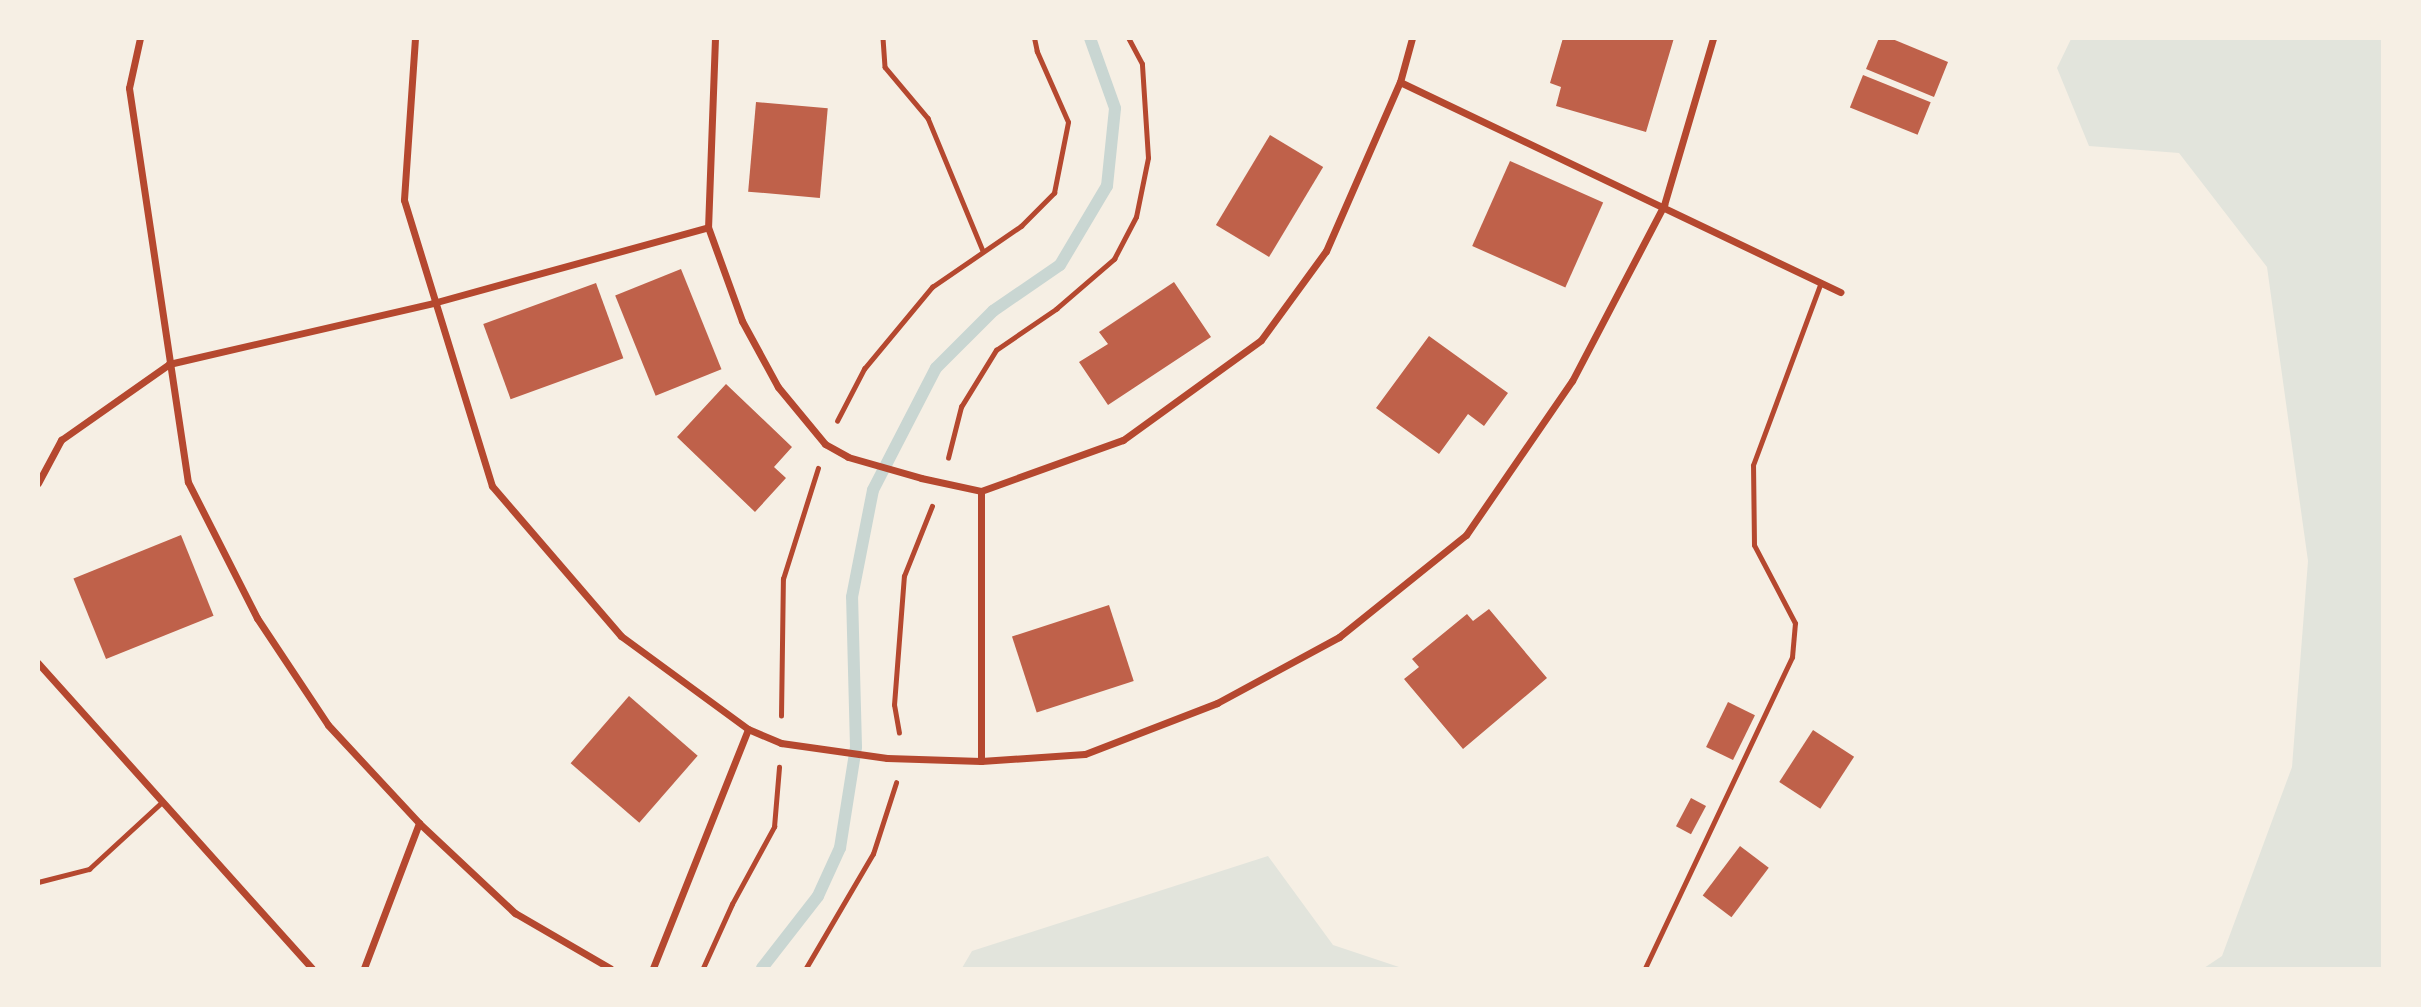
<!DOCTYPE html>
<style>
body{margin:0}
#map{position:relative;width:2421px;height:1007px;overflow:hidden;background:#f6efe4;font-family:"Noto Sans",sans-serif}
div>[style]{position:absolute}
[style*='--x']{left:calc(var(--x)*1px);top:calc(var(--y)*1px);width:calc(var(--w)*1px);rotate:calc(var(--a)*1deg)}
.green>*{inset:0;background:#e2e4dc}
.stream>*{height:12px;margin:-6px;padding:0 6px;transform-origin:6px;border-radius:6px;background:#c9d6d2}
.building>*{inset:0;background:#bf614a;transform-origin:0 0}
.path>*{height:4.5px;margin:-2.25px;padding:0 2.25px;transform-origin:2.25px;border-radius:2.25px;background:#b5482f}
.service>*{height:5px;margin:-2.5px;padding:0 2.5px;transform-origin:2.5px;border-radius:2.5px;background:#b5482f}
.minor>*{height:7px;margin:-3.5px;padding:0 3.5px;transform-origin:3.5px;border-radius:3.5px;background:#b5482f}
span{translate:-50% -50%;white-space:nowrap;text-align:center;line-height:1.15;-webkit-text-stroke:5px #f6efe4;paint-order:stroke}
.frame{position:absolute;inset:0;border:40px solid #f6efe4;pointer-events:none}
</style>
<div id="map">
<div class="green">
<div style="clip-path:polygon(2071px 39px,2382px 39px,2382px 968px,2204px 968px,2222px 956px,2292px 767px,2308px 561px,2267px 267px,2179px 153px,2089px 146px,2057px 68px)"></div>
<div style="clip-path:polygon(1268px 856px,1333px 945px,1402px 968px,962px 968px,972px 951px)"></div>
</div>
<div class="stream">
<div style="--x:762;--y:968;--w:91;--a:-52.1"></div>
<div style="--x:818;--y:896;--w:53;--a:-65.4"></div>
<div style="--x:840;--y:848;--w:102;--a:-81"></div>
<div style="--x:856;--y:747;--w:150;--a:-91.5"></div>
<div style="--x:852;--y:597;--w:109;--a:-78.9"></div>
<div style="--x:873;--y:490;--w:137;--a:-62.7"></div>
<div style="--x:936;--y:368;--w:81;--a:-45"></div>
<div style="--x:993;--y:311;--w:81;--a:-34.5"></div>
<div style="--x:1060;--y:265;--w:92;--a:-59.3"></div>
<div style="--x:1107;--y:186;--w:78;--a:-84.1"></div>
<div style="--x:1115;--y:108;--w:74;--a:-109.7"></div>
</div>
<div class="building">
<div style="clip-path:polygon(1563px 38px,1674px 38px,1646px 132px,1556px 106px,1561px 87px,1550px 83px)"></div>
<div style="clip-path:polygon(1879px 38px,1890px 38px,1948px 62px,1934px 97px,1866px 69px)"></div>
<div style="left:1863px;top:75px;width:73px;height:35px;rotate:22deg"></div>
<div style="left:756px;top:102px;width:72px;height:90px;rotate:5deg"></div>
<div style="left:1270px;top:135px;width:62px;height:105px;rotate:31deg"></div>
<div style="left:1510px;top:161px;width:102px;height:93px;rotate:24deg"></div>
<div style="left:681px;top:269px;width:108px;height:71px;rotate:68deg"></div>
<div style="clip-path:polygon(1174px 282px,1211px 337px,1108px 405px,1079px 362px,1108px 344px,1099px 332px)"></div>
<div style="left:596px;top:283px;width:80px;height:120px;rotate:70deg"></div>
<div style="clip-path:polygon(1429px 336px,1508px 393px,1484px 426px,1468px 414px,1439px 454px,1376px 408px)"></div>
<div style="clip-path:polygon(726px 384px,792px 447px,774px 467px,786px 478px,755px 512px,677px 437px)"></div>
<div style="left:181px;top:535px;width:87px;height:116px;rotate:68deg"></div>
<div style="left:1109px;top:605px;width:80px;height:102px;rotate:72deg"></div>
<div style="clip-path:polygon(1489px 609px,1547px 678px,1463px 749px,1404px 679px,1419px 667px,1412px 659px,1467px 614px,1473px 621px)"></div>
<div style="left:629px;top:696px;width:91px;height:89px;rotate:41deg"></div>
<div style="left:1728px;top:702px;width:30px;height:50px;rotate:26deg"></div>
<div style="left:1813px;top:730px;width:49px;height:62px;rotate:33deg"></div>
<div style="left:1691px;top:798px;width:17px;height:32px;rotate:28deg"></div>
<div style="left:1740px;top:846px;width:36px;height:62px;rotate:37deg"></div>
</div>
<div class="path">
<div style="--x:883;--y:38;--w:29;--a:86"></div>
<div style="--x:885;--y:67;--w:67;--a:49.9"></div>
<div style="--x:928;--y:118;--w:144;--a:67.5"></div>
<div style="--x:837;--y:421;--w:59;--a:-62.6"></div>
<div style="--x:864;--y:369;--w:107;--a:-50.3"></div>
<div style="--x:932;--y:287;--w:108;--a:-34.4"></div>
<div style="--x:1021;--y:226;--w:47;--a:-45"></div>
<div style="--x:1054;--y:193;--w:72;--a:-78.8"></div>
<div style="--x:1068;--y:122;--w:77;--a:-113.9"></div>
<div style="--x:1037;--y:52;--w:14;--a:-102"></div>
<div style="--x:948;--y:458;--w:53;--a:-75.7"></div>
<div style="--x:961;--y:407;--w:67;--a:-58.4"></div>
<div style="--x:996;--y:350;--w:73;--a:-34.3"></div>
<div style="--x:1056;--y:309;--w:77;--a:-40.8"></div>
<div style="--x:1114;--y:259;--w:47;--a:-62.4"></div>
<div style="--x:1136;--y:217;--w:60;--a:-78.5"></div>
<div style="--x:1148;--y:158;--w:94;--a:-93.7"></div>
<div style="--x:1142;--y:64;--w:30;--a:-118"></div>
<div style="--x:781;--y:716;--w:137;--a:-89.2"></div>
<div style="--x:783;--y:579;--w:116;--a:-72.5"></div>
<div style="--x:899;--y:733;--w:28;--a:-100"></div>
<div style="--x:894;--y:705;--w:129;--a:-85.6"></div>
<div style="--x:904;--y:576;--w:75;--a:-68.2"></div>
<div style="--x:703;--y:968;--w:70;--a:-65.6"></div>
<div style="--x:732;--y:904;--w:88;--a:-61.4"></div>
<div style="--x:774;--y:827;--w:60;--a:-85.2"></div>
<div style="--x:806;--y:968;--w:132;--a:-59.6"></div>
<div style="--x:873;--y:854;--w:75;--a:-72.1"></div>
</div>
<div class="service">
<div style="--x:38;--y:882;--w:53;--a:-14.3"></div>
<div style="--x:89;--y:869;--w:100;--a:-42.6"></div>
<div style="--x:1645;--y:968;--w:344;--a:-64.7"></div>
<div style="--x:1792;--y:657;--w:34;--a:-85"></div>
<div style="--x:1795;--y:623;--w:88;--a:-117.7"></div>
<div style="--x:1754;--y:545;--w:80;--a:-90.7"></div>
<div style="--x:1753;--y:465;--w:195;--a:-69.6"></div>
</div>
<div class="minor">
<div style="--x:140;--y:38;--w:51;--a:102.4"></div>
<div style="--x:129;--y:88;--w:398;--a:81.5"></div>
<div style="--x:188;--y:482;--w:153;--a:63.1"></div>
<div style="--x:257;--y:618;--w:128;--a:56.4"></div>
<div style="--x:328;--y:725;--w:134;--a:47.1"></div>
<div style="--x:419;--y:823;--w:132;--a:43.2"></div>
<div style="--x:515;--y:913;--w:110;--a:30.1"></div>
<div style="--x:415;--y:38;--w:162;--a:93.9"></div>
<div style="--x:404;--y:200;--w:299;--a:72.9"></div>
<div style="--x:492;--y:486;--w:198;--a:49.3"></div>
<div style="--x:621;--y:636;--w:157;--a:36.2"></div>
<div style="--x:748;--y:729;--w:36;--a:23"></div>
<div style="--x:781;--y:743;--w:107;--a:8.1"></div>
<div style="--x:887;--y:758;--w:94;--a:1.8"></div>
<div style="--x:981;--y:761;--w:104;--a:-3.9"></div>
<div style="--x:1085;--y:754;--w:142;--a:-21.1"></div>
<div style="--x:1217;--y:703;--w:139;--a:-28.4"></div>
<div style="--x:1339;--y:637;--w:163;--a:-38.8"></div>
<div style="--x:1466;--y:535;--w:187;--a:-55.5"></div>
<div style="--x:1572;--y:381;--w:199;--a:-62.4"></div>
<div style="--x:1664;--y:205;--w:174;--a:-73.6"></div>
<div style="--x:715;--y:38;--w:189;--a:92.1"></div>
<div style="--x:708;--y:227;--w:100;--a:70.1"></div>
<div style="--x:742;--y:321;--w:75;--a:61.4"></div>
<div style="--x:778;--y:387;--w:74;--a:50.5"></div>
<div style="--x:825;--y:444;--w:26;--a:29"></div>
<div style="--x:848;--y:457;--w:76;--a:16"></div>
<div style="--x:921;--y:478;--w:61;--a:12.2"></div>
<div style="--x:981;--y:491;--w:151;--a:-19.8"></div>
<div style="--x:1123;--y:440;--w:170;--a:-35.9"></div>
<div style="--x:1261;--y:340;--w:110;--a:-53.9"></div>
<div style="--x:1326;--y:251;--w:184;--a:-66.4"></div>
<div style="--x:1400;--y:82;--w:46;--a:-74.7"></div>
<div style="--x:1400;--y:82;--w:488;--a:25.5"></div>
<div style="--x:38;--y:483;--w:49;--a:-61.9"></div>
<div style="--x:61;--y:440;--w:132;--a:-35.1"></div>
<div style="--x:169;--y:364;--w:271;--a:-13"></div>
<div style="--x:433;--y:303;--w:285;--a:-15.4"></div>
<div style="--x:981;--y:491;--w:270;--a:90"></div>
<div style="--x:38;--y:663;--w:410;--a:48.1"></div>
<div style="--x:364;--y:968;--w:155;--a:-69.2"></div>
<div style="--x:653;--y:968;--w:257;--a:-68.3"></div>
</div>
<div class="frame"></div>
</div>
